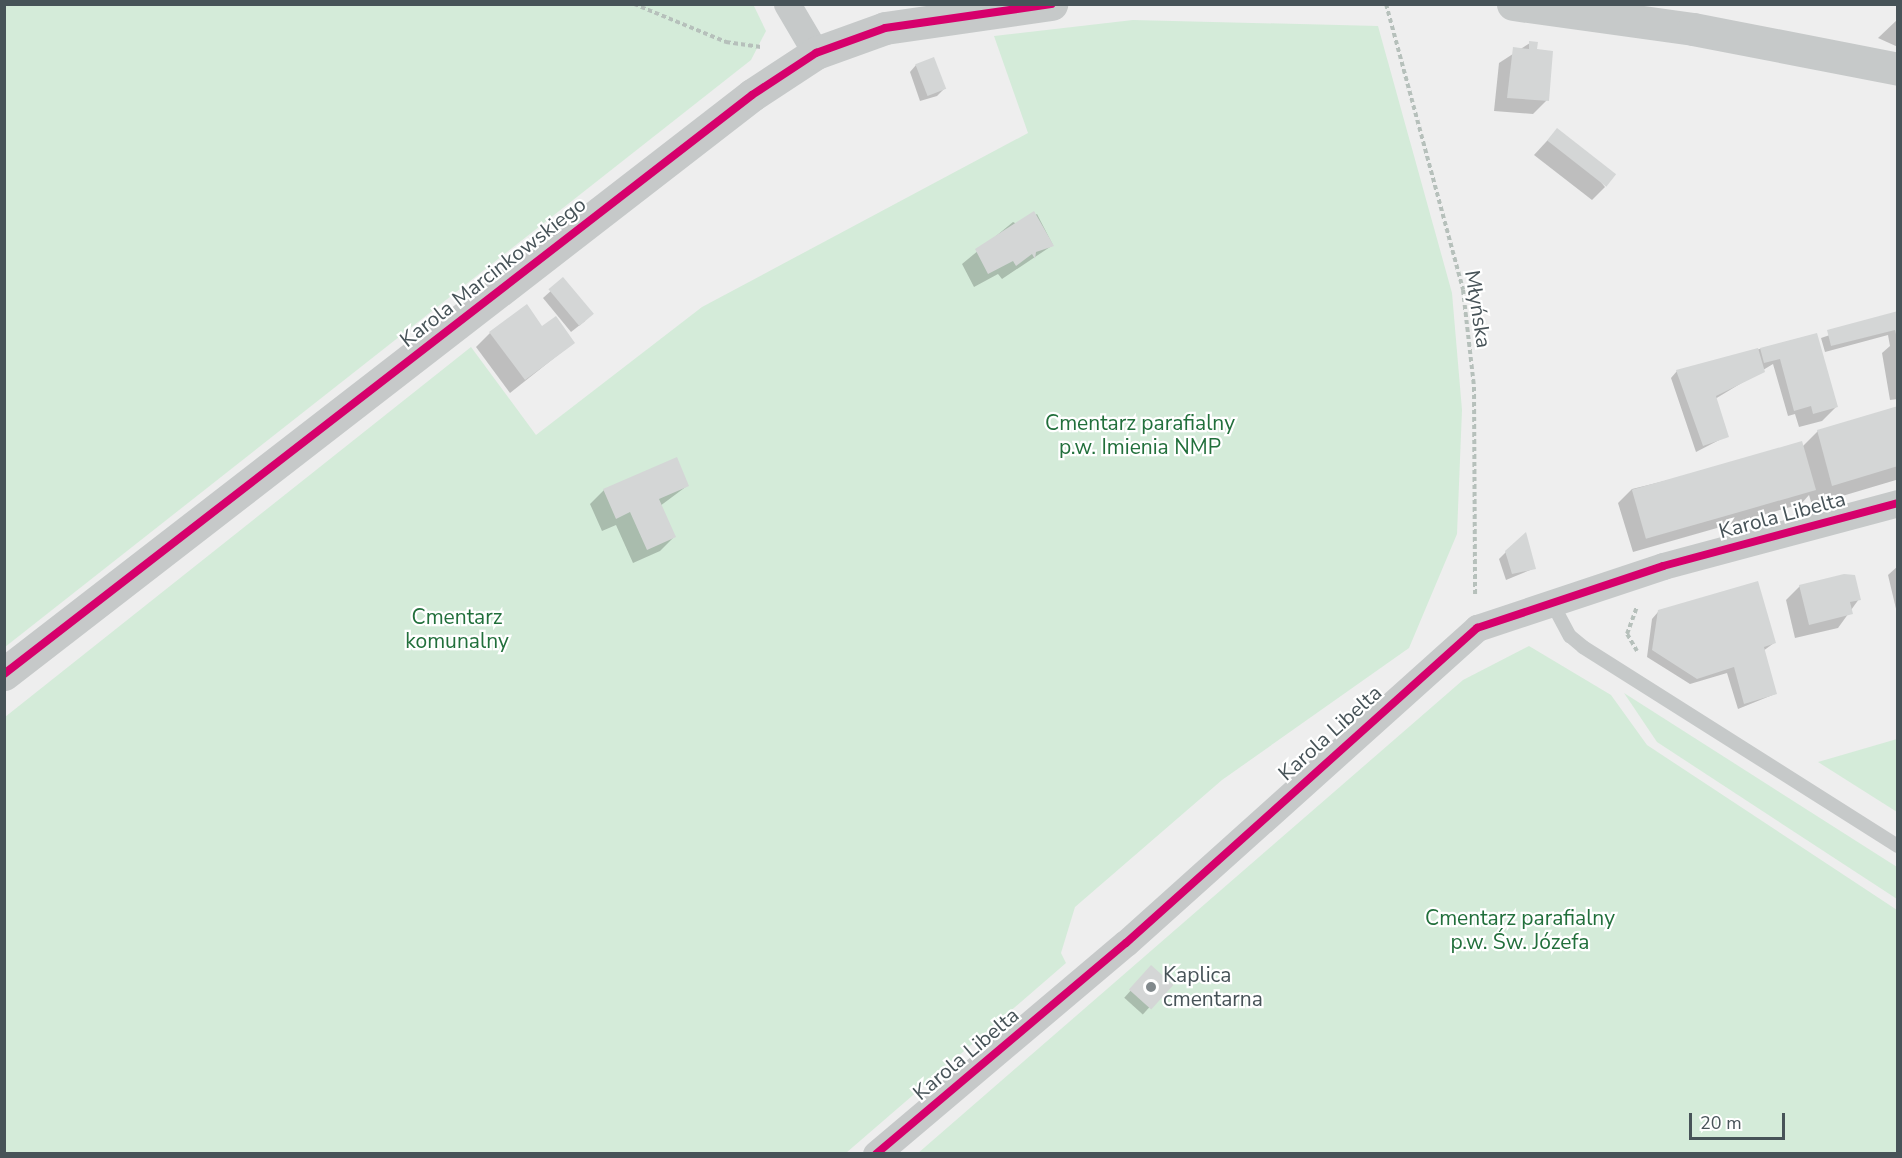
<!DOCTYPE html>
<meta charset="utf-8">
<style>
body{margin:0}
#map{position:relative;width:1902px;height:1158px;overflow:hidden;background:#eee;font-family:"Nunito Sans",sans-serif}
div>[style]{position:absolute}
[style*='--x']{left:calc(var(--x)*1px);top:calc(var(--y)*1px);width:calc(var(--w)*1px);rotate:calc(var(--a)*1deg)}
.green>*{inset:0;background:#d4ebd9}
.shadow>*{inset:0;background:#0003;transform-origin:0 0}
.building>*{inset:0;background:#d4d6d6;transform-origin:0 0}
.path>*{height:4px;margin-top:-2px;transform-origin:0;background:repeating-linear-gradient(90deg,#b6c0bb 0 4.5px,transparent 0 7.5px)}
.service>*{height:14px;margin:-7px;padding:0 7px;transform-origin:7px;border-radius:7px;background:#c6c9c9}
.minor>*{height:27px;margin:-13.5px;padding:0 13.5px;transform-origin:13.5px;border-radius:13.5px;background:#c6c9c9}
.tertiary>*{height:33px;margin:-16.5px;padding:0 16.5px;transform-origin:16.5px;border-radius:16.5px;background:#c6c9c9}
.cycleway>*{height:8px;margin:-4px;padding:0 4px;transform-origin:4px;border-radius:4px;background:#d6006c}
.dots>*{width:16px;height:16px;translate:-50% -50%;box-sizing:border-box;border:3px solid #fff;border-radius:50%}
span{translate:-50% -50%;white-space:nowrap;text-align:center;line-height:1.15;-webkit-text-stroke:4.5px #fff;paint-order:stroke}
.street-label{font-size:21px;color:#475358}
.park-label{font-size:21px;color:#216f3b}
.poi-label{font-size:21px;color:#475358}
.left{translate:0 -50%;text-align:left}
.frame{position:absolute;inset:0;border:6px solid #475358;pointer-events:none}
.scale{position:absolute;left:1689px;top:1113px;width:96px;height:27px;box-sizing:border-box;border:3px solid #475358;border-top:0;padding-left:8px;font-size:18px;line-height:21px;white-space:nowrap;color:#475358;-webkit-text-stroke:4px #fff;paint-order:stroke}
</style>
<div id="map">
<div class="green">
<div style="clip-path:polygon(5px 4px,753px 4px,766px 31px,751px 60px,5px 647px)"></div>
<div style="clip-path:polygon(1133px 20px,1378px 26px,1452px 293px,1462px 410px,1457px 534px,1409px 648px,1222px 780px,1075px 907px,1061px 953px,1066px 963px,846px 1153px,5px 1154px,5px 717px,471px 347px,536px 435px,702px 307px,1028px 133px,994px 36px)"></div>
<div style="clip-path:polygon(1529px 646px,1611px 695px,1647px 745px,1897px 910px,1897px 1153px,917px 1154px,1463px 680px)"></div>
<div style="clip-path:polygon(1624px 693px,1897px 867px,1897px 899px,1657px 742px)"></div>
<div style="clip-path:polygon(1897px 739px,1897px 812px,1818px 762px)"></div>
</div>
<div class="shadow">
<div style="clip-path:polygon(1898px 19px,1898px 47px,1878px 38px)"></div>
<div style="clip-path:polygon(1530px 43px,1547px 100px,1533px 114px,1494px 111px,1499px 63px)"></div>
<div style="clip-path:polygon(916px 65px,944px 89px,937px 96px,920px 101px,910px 72px)"></div>
<div style="clip-path:polygon(1557px 130px,1605px 187px,1592px 200px,1534px 155px)"></div>
<div style="clip-path:polygon(1037px 214px,1053px 245px,1002px 279px,998px 274px,974px 287px,962px 264px,1013px 222px,1019px 225px)"></div>
<div style="clip-path:polygon(563px 280px,585px 321px,571px 332px,543px 298px)"></div>
<div style="clip-path:polygon(1898px 312px,1898px 399px,1890px 400px,1882px 353px,1890px 346px,1888px 335px,1825px 352px,1821px 338px)"></div>
<div style="clip-path:polygon(542px 328px,573px 343px,510px 393px,476px 347px,490px 333px)"></div>
<div style="clip-path:polygon(1816px 334px,1836px 407px,1822px 421px,1799px 427px,1795px 414px,1788px 416px,1773px 364px,1715px 399px,1727px 436px,1696px 452px,1671px 378px,1677px 371px)"></div>
<div style="clip-path:polygon(1898px 407px,1896px 480px,1812px 505px,1809px 495px,1801px 504px,1633px 552px,1618px 503px,1632px 489px,1802px 447px,1818px 431px)"></div>
<div style="clip-path:polygon(687px 486px,660px 506px,674px 537px,660px 551px,633px 563px,616px 525px,602px 531px,590px 504px,604px 490px)"></div>
<div style="clip-path:polygon(1506px 552px,1535px 568px,1506px 580px,1499px 559px)"></div>
<div style="clip-path:polygon(1898px 566px,1898px 613px,1897px 613px,1888px 575px)"></div>
<div style="clip-path:polygon(1800px 586px,1859px 599px,1838px 628px,1795px 638px,1786px 600px)"></div>
<div style="clip-path:polygon(1658px 612px,1774px 643px,1763px 651px,1775px 694px,1738px 709px,1727px 673px,1690px 684px,1647px 657px,1652px 619px)"></div>
<div style="left:1151px;top:968px;width:25px;height:40px;rotate:42deg"></div>
</div>
<div class="building">
<div style="clip-path:polygon(1529px 41px,1538px 42px,1537px 49px,1553px 51px,1549px 101px,1507px 98px,1513px 47px,1529px 49px)"></div>
<div style="left:934px;top:57px;width:34px;height:20px;rotate:69deg"></div>
<div style="left:1557px;top:128px;width:75px;height:16px;rotate:38deg"></div>
<div style="clip-path:polygon(1034px 211px,1054px 246px,1036px 252px,1035px 259px,1032px 254px,1016px 266px,1013px 261px,988px 274px,975px 249px)"></div>
<div style="left:563px;top:277px;width:48px;height:19px;rotate:50deg"></div>
<div style="clip-path:polygon(527px 304px,542px 326px,556px 316px,575px 343px,525px 380px,489px 332px)"></div>
<div style="clip-path:polygon(1898px 311px,1898px 343px,1895px 330px,1831px 346px,1827px 330px)"></div>
<div style="clip-path:polygon(1817px 333px,1838px 407px,1813px 414px,1811px 406px,1794px 411px,1780px 359px,1764px 363px,1760px 348px)"></div>
<div style="clip-path:polygon(1758px 348px,1765px 372px,1716px 396px,1729px 437px,1703px 446px,1676px 370px)"></div>
<div style="clip-path:polygon(1898px 406px,1898px 466px,1832px 486px,1817px 430px)"></div>
<div style="left:1802px;top:441px;width:51px;height:177px;rotate:74deg"></div>
<div style="clip-path:polygon(677px 457px,689px 486px,659px 499px,676px 537px,647px 550px,630px 512px,616px 519px,603px 489px)"></div>
<div style="clip-path:polygon(1526px 532px,1536px 569px,1512px 574px,1505px 551px)"></div>
<div style="clip-path:polygon(1844px 574px,1855px 575px,1861px 600px,1850px 602px,1853px 614px,1809px 625px,1799px 585px)"></div>
<div style="clip-path:polygon(1758px 581px,1776px 643px,1764px 647px,1777px 694px,1744px 704px,1734px 667px,1697px 679px,1652px 650px,1658px 610px)"></div>
<div style="left:1151px;top:965px;width:30px;height:33px;rotate:42deg"></div>
</div>
<div class="path">
<div style="--x:634;--y:4;--w:100;--a:22.4"></div>
<div style="--x:726;--y:42;--w:37;--a:8"></div>
<div style="--x:1386;--y:4;--w:296;--a:74.9"></div>
<div style="--x:1463;--y:290;--w:98;--a:83.5"></div>
<div style="--x:1474;--y:387;--w:210;--a:89.7"></div>
<div style="--x:1637;--y:651;--w:20;--a:-120"></div>
<div style="--x:1627;--y:634;--w:29;--a:-70"></div>
</div>
<div class="service">
<div style="--x:1551;--y:601;--w:40;--a:62"></div>
<div style="--x:1570;--y:636;--w:17;--a:40"></div>
<div style="--x:1583;--y:647;--w:373;--a:32.3"></div>
</div>
<div class="minor">
<div style="--x:787;--y:4;--w:57;--a:59.4"></div>
<div style="--x:876;--y:1154;--w:327;--a:-40.2"></div>
<div style="--x:1126;--y:943;--w:472;--a:-41.9"></div>
<div style="--x:1477;--y:628;--w:196;--a:-18.4"></div>
<div style="--x:1663;--y:566;--w:243;--a:-15"></div>
</div>
<div class="tertiary">
<div style="--x:1513;--y:4;--w:182;--a:7.9"></div>
<div style="--x:1693;--y:29;--w:209;--a:11"></div>
<div style="--x:4;--y:674;--w:946;--a:-37.74"></div>
<div style="--x:752;--y:95;--w:77;--a:-33.3"></div>
<div style="--x:816;--y:53;--w:73;--a:-19.9"></div>
<div style="--x:885;--y:28;--w:168;--a:-8.2"></div>
</div>
<div class="cycleway">
<div style="--x:4;--y:674;--w:946;--a:-37.74"></div>
<div style="--x:752;--y:95;--w:77;--a:-33.3"></div>
<div style="--x:816;--y:53;--w:73;--a:-19.9"></div>
<div style="--x:885;--y:28;--w:168;--a:-8.2"></div>
<div style="--x:876;--y:1154;--w:327;--a:-40.2"></div>
<div style="--x:1126;--y:943;--w:472;--a:-41.9"></div>
<div style="--x:1477;--y:628;--w:196;--a:-18.4"></div>
<div style="--x:1663;--y:566;--w:243;--a:-15"></div>
</div>
<div class="dots">
<div style="left:1151px;top:987px;background:#81898c"></div>
</div>
<div class="street-label">
<span style="left:493px;top:272px;rotate:-38deg">Karola Marcinkowskiego</span>
<span style="left:1478px;top:309px;rotate:81deg">Młyńska</span>
<span style="left:1782px;top:515px;rotate:-15deg">Karola Libelta</span>
<span style="left:1330px;top:733px;rotate:-42deg">Karola Libelta</span>
<span style="left:966px;top:1054px;rotate:-40deg">Karola Libelta</span>
</div>
<div class="park-label">
<span style="left:1140px;top:435px">Cmentarz parafialny<br>p.w. Imienia NMP</span>
<span style="left:457px;top:629px">Cmentarz<br>komunalny</span>
<span style="left:1520px;top:930px">Cmentarz parafialny<br>p.w. Św. Józefa</span>
</div>
<div class="poi-label">
<span class="left" style="left:1163px;top:987px">Kaplica<br>cmentarna</span>
</div>
<div class="frame"></div>
<div class="scale">20 m</div>
</div>
